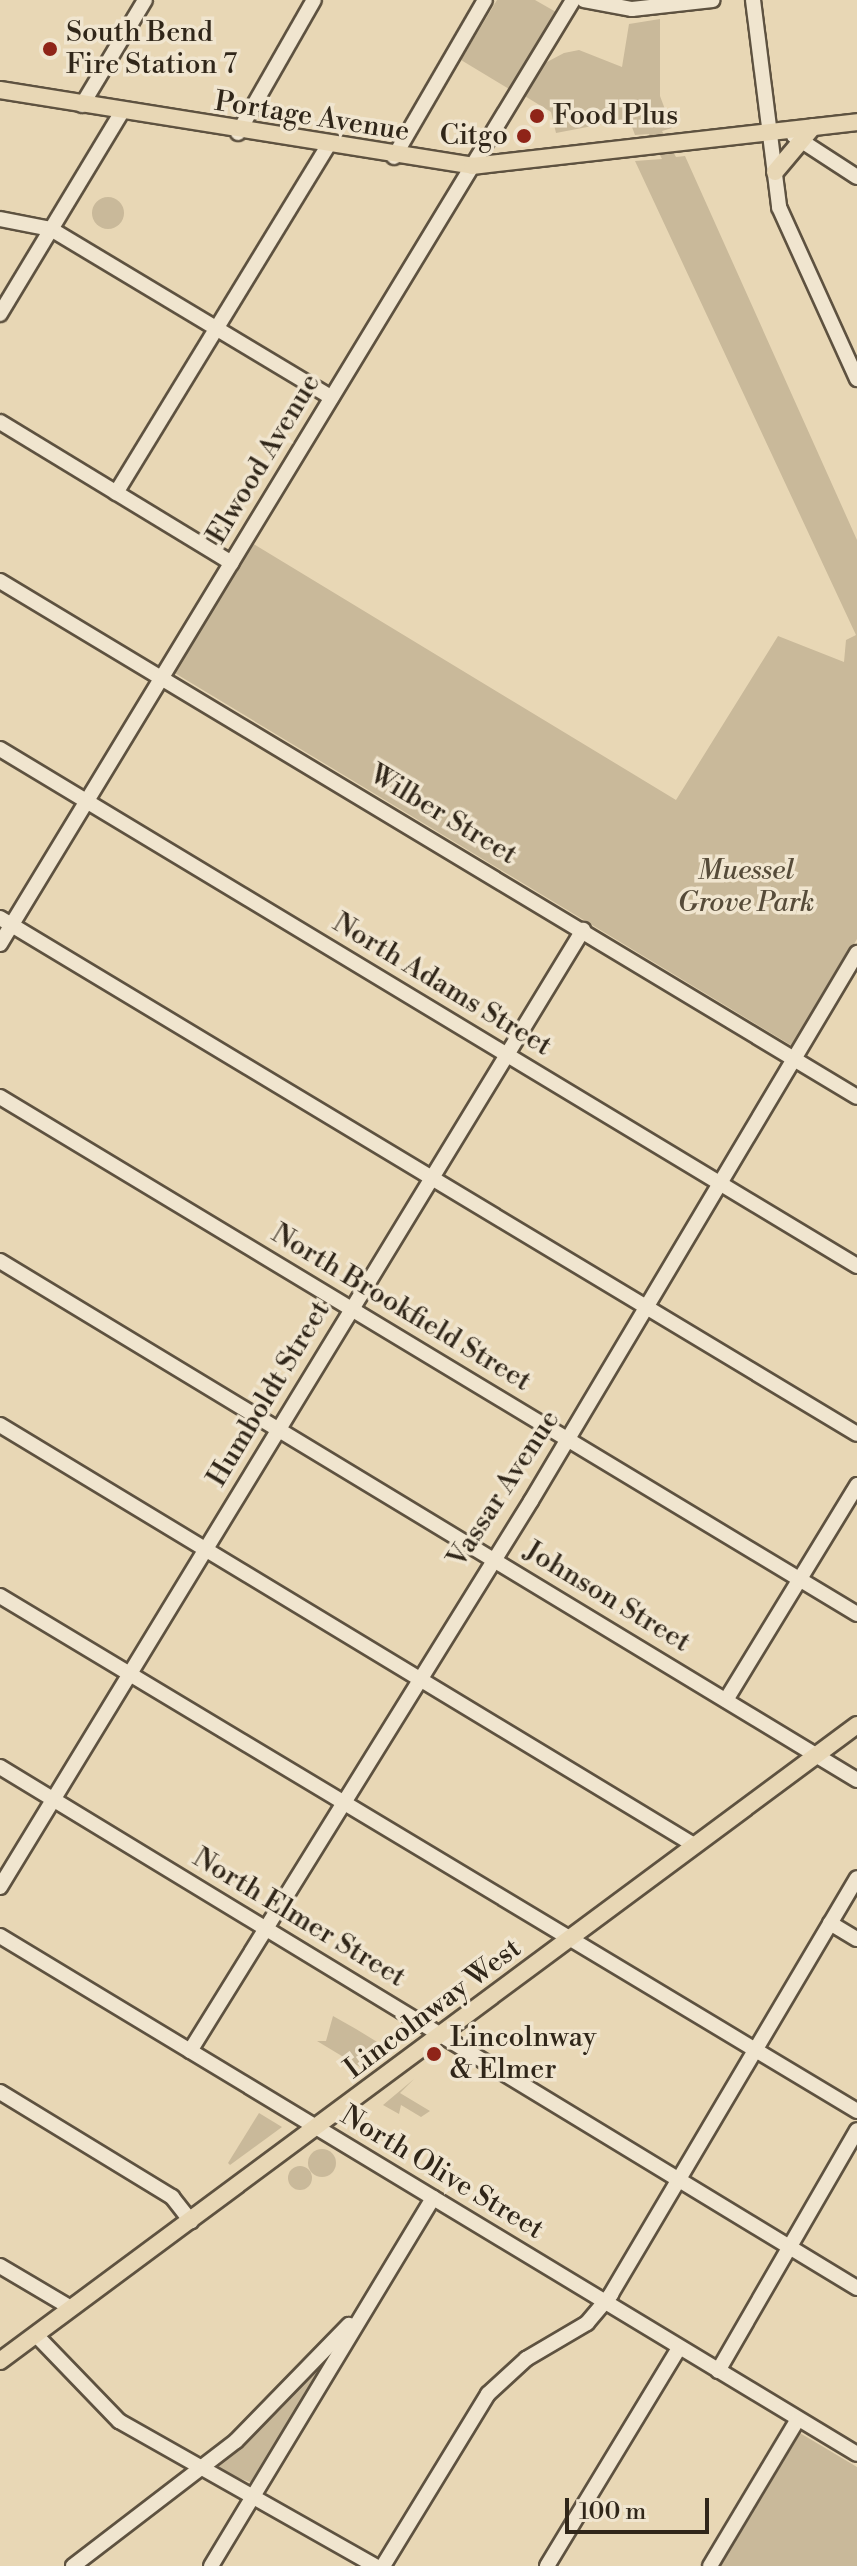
<!DOCTYPE html>
<style>
body{margin:0}
#map{position:relative;width:857px;height:2566px;overflow:hidden;background:#e8d7b5;font-family:"Libre Bodoni",serif}
div>[style]{position:absolute}
[style*='--x']{left:calc(var(--x)*1px);top:calc(var(--y)*1px);width:calc(var(--w)*1px);rotate:calc(var(--a)*1deg)}
.green>*{inset:0;background:#c9b99a}
.round{border-radius:50%}
.roads{filter:drop-shadow(2px 0 #5e5240) drop-shadow(-2px 0 #5e5240) drop-shadow(0 2px #5e5240) drop-shadow(0 -2px #5e5240)}
.minor>*{height:14px;margin:-7px;padding:0 7px;transform-origin:7px;border-radius:7px;background:#f0e5cf}
.major>*{height:16px;margin:-8px;padding:0 8px;transform-origin:8px;border-radius:8px;background:#e8d7b5}
.dots>*{width:22px;height:22px;translate:-50% -50%;box-sizing:border-box;border:4px solid #f0e5cf;border-radius:50%}
span{translate:-50% -50%;white-space:nowrap;text-align:center;line-height:1.15;-webkit-text-stroke:7px #f0e5cf;paint-order:stroke}
.poi-label{font-size:28px;color:#302619}
.left{translate:0 -50%;text-align:left}
.right{translate:-100% -50%;text-align:right}
.street-label{font-size:28px;color:#302619}
.park-label{font-size:28px;color:#564b39;font-style:italic}
.scale{position:absolute;left:565px;top:2498px;width:144px;height:36px;box-sizing:border-box;border:4px solid #302619;border-top:0;padding-left:10px;font-size:24px;line-height:28px;white-space:nowrap;color:#302619;-webkit-text-stroke:6px #f0e5cf;paint-order:stroke}
</style>
<div id="map">
<div class="green">
<div style="clip-path:polygon(497px 0,535px 0,556px 12px,509px 89px,461px 60px)"></div>
<div style="clip-path:polygon(660px 19px,660px 96px,672px 128px,662px 131px,676px 157px,685px 156px,857px 540px,857px 939px,794px 1047px,173px 672px,252px 543px,676px 800px,778px 636px,844px 662px,846px 640px,856px 635px,635px 161px,662px 159px,649px 134px,635px 135px,629px 119px,556px 133px,551px 112px,523px 95px,545px 63px,564px 53px,579px 50px,622px 67px,629px 24px)"></div>
<div class="round" style="left:92px;top:197px;width:32px;height:32px"></div>
<div style="clip-path:polygon(333px 2016px,356px 2029px,387px 2048px,360px 2067px,317px 2041px,326px 2041px)"></div>
<div style="clip-path:polygon(414px 2079px,400px 2093px,430px 2111px,421px 2117px,401px 2105px,399px 2114px,383px 2105px)"></div>
<div style="clip-path:polygon(259px 2113px,282px 2127px,230px 2165px,228px 2163px)"></div>
<div class="round" style="left:308px;top:2149px;width:28px;height:28px"></div>
<div class="round" style="left:288px;top:2166px;width:24px;height:24px"></div>
<div style="clip-path:polygon(327px 2358px,253px 2483px,218px 2471px,216px 2464px)"></div>
<div style="clip-path:polygon(800px 2433px,857px 2467px,857px 2566px,720px 2566px)"></div>
</div>
<div class="roads">
<div class="minor">
<div style="--x:584;--y:0;--w:49;--a:10.6"></div>
<div style="--x:632;--y:9;--w:81;--a:-6.3"></div>
<div style="--x:753;--y:0;--w:209;--a:82.8"></div>
<div style="--x:779;--y:207;--w:189;--a:65.6"></div>
<div style="--x:82;--y:105;--w:122;--a:-59"></div>
<div style="--x:238;--y:133;--w:153;--a:-60.3"></div>
<div style="--x:794;--y:136;--w:75;--a:33.1"></div>
<div style="--x:394;--y:157;--w:181;--a:-59.9"></div>
<div style="--x:0;--y:219;--w:52;--a:11.1"></div>
<div style="--x:51;--y:229;--w:327;--a:31"></div>
<div style="--x:0;--y:314;--w:236;--a:-58.9"></div>
<div style="--x:0;--y:422;--w:271;--a:31.3"></div>
<div style="--x:116;--y:493;--w:407;--a:-58.6"></div>
<div style="--x:0;--y:581;--w:1000;--a:31.05"></div>
<div style="--x:0;--y:749;--w:1001;--a:31.1"></div>
<div style="--x:0;--y:918;--w:1000;--a:31.05"></div>
<div style="--x:0;--y:944;--w:1104;--a:-58.74"></div>
<div style="--x:0;--y:1097;--w:1001;--a:31.1"></div>
<div style="--x:0;--y:1261;--w:1002;--a:31.2"></div>
<div style="--x:0;--y:1425;--w:811;--a:31.18"></div>
<div style="--x:0;--y:1596;--w:1000;--a:31"></div>
<div style="--x:726;--y:1700;--w:252;--a:-58.6"></div>
<div style="--x:0;--y:1767;--w:1003;--a:31.3"></div>
<div style="--x:0;--y:1887;--w:1121;--a:-58.65"></div>
<div style="--x:830;--y:1923;--w:31;--a:31"></div>
<div style="--x:0;--y:1936;--w:1001;--a:31.15"></div>
<div style="--x:190;--y:2051;--w:647;--a:-58.2"></div>
<div style="--x:531;--y:1501;--w:638;--a:-59.25"></div>
<div style="--x:0;--y:2092;--w:202;--a:31.4"></div>
<div style="--x:172;--y:2197;--w:31;--a:52"></div>
<div style="--x:0;--y:2266;--w:82;--a:30.6"></div>
<div style="--x:36;--y:2335;--w:120;--a:46"></div>
<div style="--x:119;--y:2421;--w:294;--a:29.5"></div>
<div style="--x:718;--y:2371;--w:278;--a:-60"></div>
<div style="--x:73;--y:2566;--w:205;--a:-37.5"></div>
<div style="--x:236;--y:2441;--w:162;--a:-45.8"></div>
<div style="--x:211;--y:2566;--w:430;--a:-58.9"></div>
<div style="--x:383;--y:2566;--w:202;--a:-58.6"></div>
<div style="--x:488;--y:2394;--w:52;--a:-42.6"></div>
<div style="--x:526;--y:2359;--w:71;--a:-30.5"></div>
<div style="--x:587;--y:2323;--w:38;--a:-50"></div>
<div style="--x:611;--y:2294;--w:483;--a:-59.4"></div>
<div style="--x:547;--y:2566;--w:255;--a:-58.8"></div>
<div style="--x:710;--y:2566;--w:171;--a:-59.1"></div>
</div>
<div class="major">
<div style="--x:0;--y:90;--w:478;--a:9.1"></div>
<div style="--x:472;--y:166;--w:388;--a:-6.5"></div>
<div style="--x:775;--y:172;--w:59;--a:-49.8"></div>
<div style="--x:0;--y:2361;--w:1067;--a:-36.58"></div>
</div>
</div>
<div class="dots">
<div style="left:50px;top:49px;background:#8f2418"></div>
<div style="left:537px;top:116px;background:#8f2418"></div>
<div style="left:524px;top:136px;background:#8f2418"></div>
<div style="left:434px;top:2054px;background:#8f2418"></div>
</div>
<div class="poi-label">
<span class="left" style="left:66px;top:49px">South Bend<br>Fire Station 7</span>
<span class="left" style="left:553px;top:116px">Food Plus</span>
<span class="right" style="left:508px;top:136px">Citgo</span>
<span class="left" style="left:450px;top:2054px">Lincolnway<br>&amp; Elmer</span>
</div>
<div class="street-label">
<span style="left:312px;top:117px;rotate:9deg">Portage Avenue</span>
<span style="left:264px;top:459px;rotate:-59deg">Elwood Avenue</span>
<span style="left:443px;top:815px;rotate:31deg">Wilber Street</span>
<span style="left:442px;top:985px;rotate:31deg">North Adams Street</span>
<span style="left:401px;top:1308px;rotate:31deg">North Brookfield Street</span>
<span style="left:269px;top:1394px;rotate:-59deg">Humboldt Street</span>
<span style="left:504px;top:1489px;rotate:-57deg">Vassar Avenue</span>
<span style="left:607px;top:1597px;rotate:31deg">Johnson Street</span>
<span style="left:299px;top:1918px;rotate:31deg">North Elmer Street</span>
<span style="left:433px;top:2009px;rotate:-37deg">Lincolnway West</span>
<span style="left:442px;top:2173px;rotate:31deg">North Olive Street</span>
</div>
<div class="park-label">
<span style="left:746px;top:887px">Muessel<br>Grove Park</span>
</div>
<div class="scale">100 m</div>
</div>
